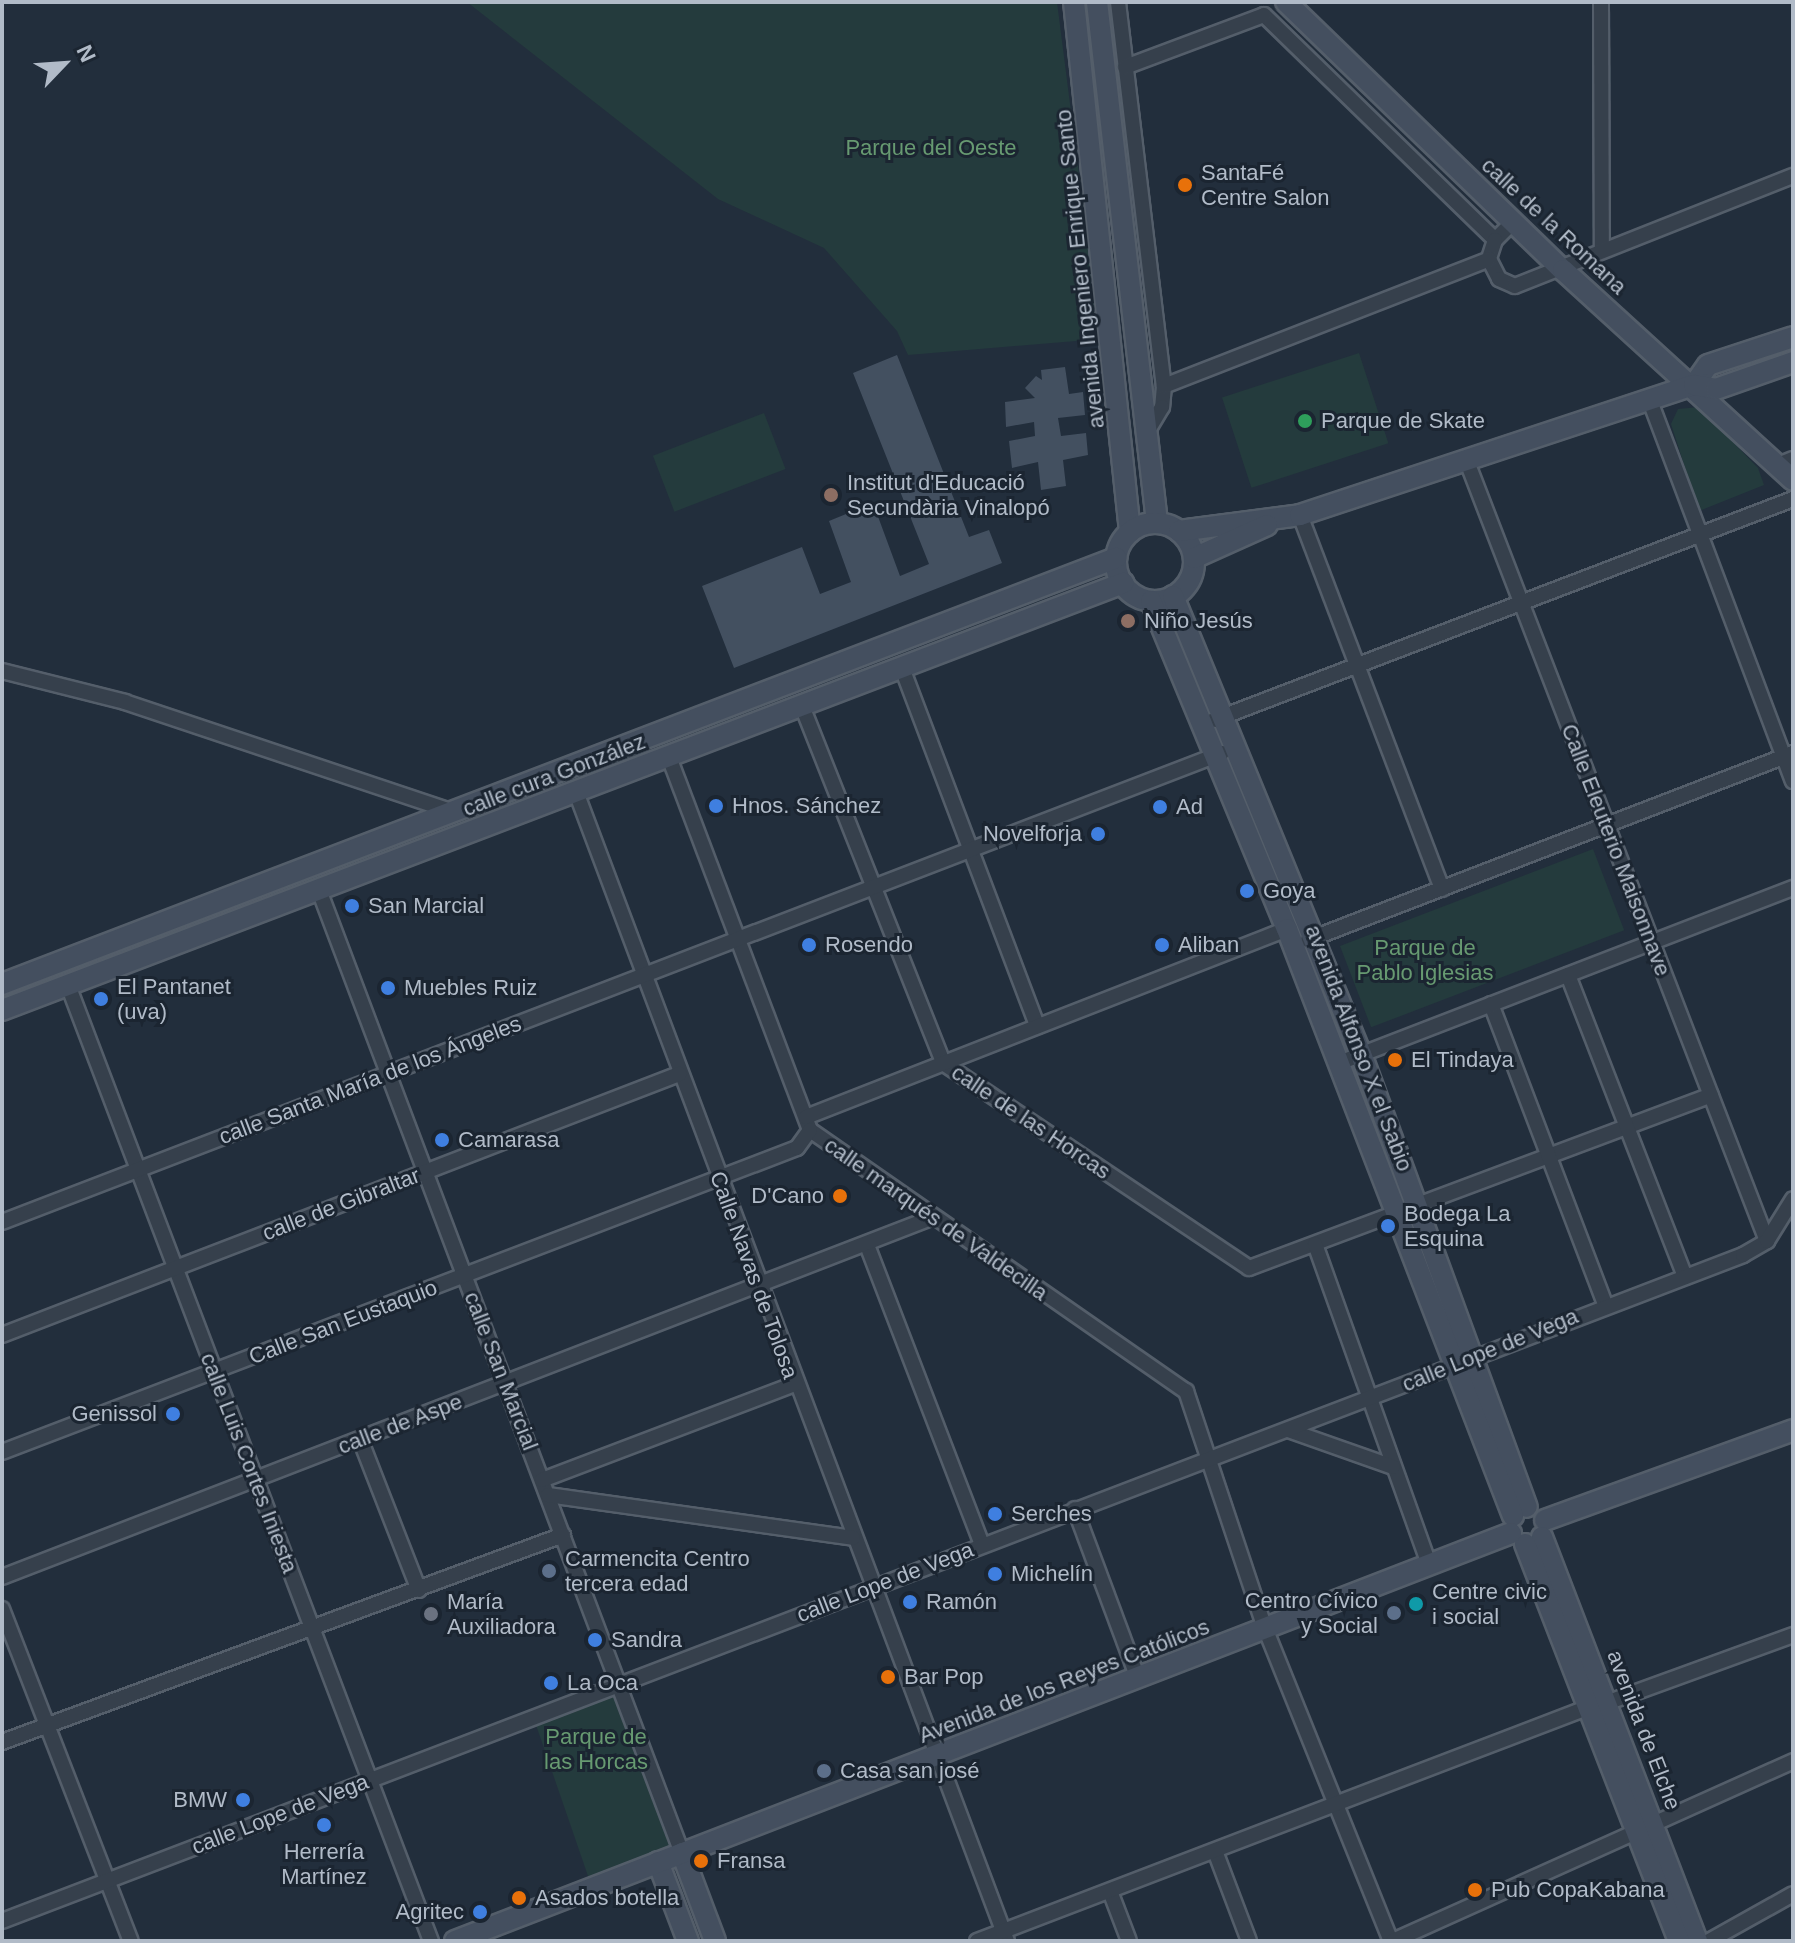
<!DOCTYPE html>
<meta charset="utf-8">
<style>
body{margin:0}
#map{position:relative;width:1795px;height:1943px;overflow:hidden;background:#222e3c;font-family:Arial,sans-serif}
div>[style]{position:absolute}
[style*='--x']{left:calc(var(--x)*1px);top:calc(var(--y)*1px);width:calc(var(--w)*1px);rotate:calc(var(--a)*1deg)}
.green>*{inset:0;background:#243b3d;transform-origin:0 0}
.building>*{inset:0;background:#435060}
.roads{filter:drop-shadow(2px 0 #545e6a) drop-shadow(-2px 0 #545e6a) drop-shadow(0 2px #545e6a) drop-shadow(0 -2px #545e6a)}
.street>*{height:14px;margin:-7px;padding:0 7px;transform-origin:7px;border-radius:7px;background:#36404c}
.secondary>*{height:20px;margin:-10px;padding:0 10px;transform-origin:10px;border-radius:10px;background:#444f5f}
.secondary>.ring{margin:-10px;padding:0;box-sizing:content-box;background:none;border:20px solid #444f5f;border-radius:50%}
.dots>*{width:22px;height:22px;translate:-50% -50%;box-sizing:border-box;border:4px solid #1b2531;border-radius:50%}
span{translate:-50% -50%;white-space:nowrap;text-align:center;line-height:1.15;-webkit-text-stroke:6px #1b2531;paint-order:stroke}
.park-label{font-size:22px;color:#679a71}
.poi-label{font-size:22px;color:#b1bbc8}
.left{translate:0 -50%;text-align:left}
.right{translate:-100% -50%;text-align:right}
.street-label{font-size:22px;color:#b1bbc8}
.frame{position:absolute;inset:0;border:4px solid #b1bbc8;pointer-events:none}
.north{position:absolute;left:24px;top:24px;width:80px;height:80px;-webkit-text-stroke:6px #1b2531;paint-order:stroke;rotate:65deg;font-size:22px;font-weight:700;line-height:32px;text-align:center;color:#b1bbc8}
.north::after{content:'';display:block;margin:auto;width:28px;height:36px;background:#b1bbc8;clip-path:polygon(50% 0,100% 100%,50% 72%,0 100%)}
</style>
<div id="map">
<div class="green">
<div style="clip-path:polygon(467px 2px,1057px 2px,1100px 339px,908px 355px,897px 331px,824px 248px,718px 199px)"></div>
<div style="left:1359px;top:353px;width:95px;height:144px;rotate:72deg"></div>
<div style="clip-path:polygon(1699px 407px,1758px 468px,1764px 485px,1699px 511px,1671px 424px,1678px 409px)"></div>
<div style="left:764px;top:413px;width:60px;height:119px;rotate:69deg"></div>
<div style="left:1593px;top:849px;width:87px;height:271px;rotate:69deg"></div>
<div style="left:621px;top:1680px;width:183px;height:95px;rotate:71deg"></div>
</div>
<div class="building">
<div style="clip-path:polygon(897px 355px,969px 537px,989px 530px,1002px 563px,734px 668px,702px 586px,802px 547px,820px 594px,851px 582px,829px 521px,873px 503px,900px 576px,929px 564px,853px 373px)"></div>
<div style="clip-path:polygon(1065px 367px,1069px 394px,1083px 392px,1085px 415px,1058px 418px,1061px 436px,1086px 433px,1088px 455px,1063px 460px,1066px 486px,1041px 490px,1038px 462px,1012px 468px,1009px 441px,1035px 436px,1034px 422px,1006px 427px,1005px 402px,1035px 398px,1025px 388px,1036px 376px,1042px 380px,1041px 370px)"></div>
</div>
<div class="roads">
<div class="street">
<div style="--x:1118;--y:2;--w:387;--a:83.2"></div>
<div style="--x:1164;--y:386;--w:21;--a:95"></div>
<div style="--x:1162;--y:407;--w:31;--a:121"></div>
<div style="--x:1601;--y:2;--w:246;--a:89.8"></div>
<div style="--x:1264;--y:15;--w:322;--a:44.2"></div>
<div style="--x:1125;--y:67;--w:148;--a:-20.5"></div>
<div style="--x:1513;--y:222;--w:25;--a:135"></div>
<div style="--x:1495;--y:240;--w:20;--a:108"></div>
<div style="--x:1489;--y:259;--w:22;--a:63"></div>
<div style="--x:1499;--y:279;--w:17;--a:24"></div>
<div style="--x:1515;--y:286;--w:299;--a:-21.6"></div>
<div style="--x:1164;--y:386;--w:349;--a:-21.3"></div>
<div style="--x:1650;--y:401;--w:406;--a:69.4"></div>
<div style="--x:1466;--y:459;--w:838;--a:68.95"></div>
<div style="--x:1778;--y:465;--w:16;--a:-22"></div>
<div style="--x:1300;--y:515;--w:400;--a:69.2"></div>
<div style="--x:902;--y:668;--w:383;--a:69.3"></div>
<div style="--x:2;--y:671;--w:127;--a:14.1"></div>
<div style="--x:125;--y:702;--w:344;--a:18.5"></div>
<div style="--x:802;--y:706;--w:384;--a:68.4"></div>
<div style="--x:943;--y:1063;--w:368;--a:33.8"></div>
<div style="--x:1249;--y:1268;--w:493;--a:-20.5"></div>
<div style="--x:1214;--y:720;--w:620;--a:-20.89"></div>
<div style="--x:669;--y:757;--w:399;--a:69.3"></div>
<div style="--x:810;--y:1130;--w:458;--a:34.8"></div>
<div style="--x:1186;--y:1391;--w:250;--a:71.6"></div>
<div style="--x:1265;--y:1628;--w:337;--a:68.1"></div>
<div style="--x:576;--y:792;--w:1227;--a:69.44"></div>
<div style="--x:319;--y:890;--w:1029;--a:69.35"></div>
<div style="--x:1308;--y:940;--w:520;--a:-21.08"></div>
<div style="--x:1568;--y:975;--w:324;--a:68.8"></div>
<div style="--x:68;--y:985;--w:1023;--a:69.21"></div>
<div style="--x:1491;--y:1004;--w:321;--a:69.2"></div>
<div style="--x:1339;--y:1063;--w:487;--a:-21.1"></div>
<div style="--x:806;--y:1117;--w:516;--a:-21.35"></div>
<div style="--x:2;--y:1222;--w:1307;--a:-21.03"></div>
<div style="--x:1315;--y:1244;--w:340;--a:70.4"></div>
<div style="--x:867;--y:1245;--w:321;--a:69"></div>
<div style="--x:2;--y:1335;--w:726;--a:-21.08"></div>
<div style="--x:1288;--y:1430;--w:111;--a:19.4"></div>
<div style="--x:360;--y:1439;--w:162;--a:68.7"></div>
<div style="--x:2;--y:1452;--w:851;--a:-20.93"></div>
<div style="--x:797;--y:1148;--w:22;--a:-54"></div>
<div style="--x:542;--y:1480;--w:271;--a:-20.8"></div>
<div style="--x:548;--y:1495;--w:308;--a:8"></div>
<div style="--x:1075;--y:1509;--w:180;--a:69.6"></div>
<div style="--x:2;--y:1577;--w:996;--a:-21.13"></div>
<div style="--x:2;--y:1609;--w:356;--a:68.8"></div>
<div style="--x:1609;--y:1702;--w:196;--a:-20"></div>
<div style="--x:2;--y:1742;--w:598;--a:-20.25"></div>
<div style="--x:1215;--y:1851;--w:96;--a:69.3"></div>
<div style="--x:1110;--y:1891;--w:53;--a:69.2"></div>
<div style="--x:2;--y:1921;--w:1864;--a:-20.93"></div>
<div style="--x:1743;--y:1255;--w:28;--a:-30"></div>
<div style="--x:1767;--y:1241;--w:49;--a:-58.2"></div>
<div style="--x:977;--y:1941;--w:655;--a:-20.92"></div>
<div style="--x:1393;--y:1941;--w:439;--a:-24.2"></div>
<div style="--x:1709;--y:1941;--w:96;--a:-29.2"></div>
</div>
<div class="secondary">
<div style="--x:1074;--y:2;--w:533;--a:83.97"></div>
<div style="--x:1097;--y:2;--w:523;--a:83.42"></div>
<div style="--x:1286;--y:2;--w:385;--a:44.1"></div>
<div style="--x:1563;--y:270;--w:311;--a:42.4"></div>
<div style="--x:1694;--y:385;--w:24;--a:-55"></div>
<div style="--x:1708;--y:365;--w:89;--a:-18.2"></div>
<div class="ring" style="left:1116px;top:523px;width:58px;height:58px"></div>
<div style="--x:1179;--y:531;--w:122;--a:-7.5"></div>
<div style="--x:1300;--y:515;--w:415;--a:-18.3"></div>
<div style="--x:1694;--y:385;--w:22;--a:10"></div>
<div style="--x:1716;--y:389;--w:82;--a:-19.3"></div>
<div style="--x:1194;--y:558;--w:80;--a:-24.3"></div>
<div style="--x:1173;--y:596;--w:495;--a:67.7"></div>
<div style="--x:1361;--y:1054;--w:482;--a:69.9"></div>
<div style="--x:1151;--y:601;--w:355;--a:67.5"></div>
<div style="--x:1287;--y:929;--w:629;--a:68.94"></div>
<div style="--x:2;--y:984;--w:1193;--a:-20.93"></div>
<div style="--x:2;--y:1010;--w:1200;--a:-20.85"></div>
<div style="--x:1545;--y:1520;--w:264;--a:-19.9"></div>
<div style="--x:1542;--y:1537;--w:433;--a:69"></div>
<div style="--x:1525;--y:1544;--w:426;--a:68.8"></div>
<div style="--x:682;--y:1853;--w:94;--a:69.4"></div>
<div style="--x:658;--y:1862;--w:85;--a:69.2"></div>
<div style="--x:455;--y:1941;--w:1132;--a:-21.12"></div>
</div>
</div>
<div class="dots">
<div style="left:1185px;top:185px;background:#e8710a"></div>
<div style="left:1305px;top:421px;background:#2e9e5b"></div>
<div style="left:831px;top:495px;background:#8d6e63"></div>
<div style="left:1128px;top:621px;background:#8d6e63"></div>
<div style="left:716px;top:806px;background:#3f7fe0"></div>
<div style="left:1160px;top:807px;background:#3f7fe0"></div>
<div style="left:1098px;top:834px;background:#3f7fe0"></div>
<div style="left:1247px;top:891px;background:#3f7fe0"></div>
<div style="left:352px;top:906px;background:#3f7fe0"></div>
<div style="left:809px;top:945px;background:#3f7fe0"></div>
<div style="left:1162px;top:945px;background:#3f7fe0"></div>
<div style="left:388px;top:988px;background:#3f7fe0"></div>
<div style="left:101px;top:999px;background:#3f7fe0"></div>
<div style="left:1395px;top:1060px;background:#e8710a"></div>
<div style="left:442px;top:1140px;background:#3f7fe0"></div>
<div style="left:840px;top:1196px;background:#e8710a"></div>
<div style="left:1388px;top:1226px;background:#3f7fe0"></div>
<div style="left:173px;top:1414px;background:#3f7fe0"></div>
<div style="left:995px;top:1514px;background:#3f7fe0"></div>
<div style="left:549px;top:1571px;background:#5c6f8a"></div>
<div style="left:995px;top:1574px;background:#3f7fe0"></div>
<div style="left:910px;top:1602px;background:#3f7fe0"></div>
<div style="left:1416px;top:1604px;background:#0f9aa8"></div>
<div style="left:1394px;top:1613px;background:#5c6f8a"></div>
<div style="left:431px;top:1614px;background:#6b7280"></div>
<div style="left:595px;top:1640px;background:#3f7fe0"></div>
<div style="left:888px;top:1677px;background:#e8710a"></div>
<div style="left:551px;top:1683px;background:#3f7fe0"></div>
<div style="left:824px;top:1771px;background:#5c6f8a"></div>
<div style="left:243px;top:1800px;background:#3f7fe0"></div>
<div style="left:324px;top:1825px;background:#3f7fe0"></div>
<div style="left:701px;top:1861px;background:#e8710a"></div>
<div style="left:1475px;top:1890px;background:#e8710a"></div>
<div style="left:519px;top:1898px;background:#e8710a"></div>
<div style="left:480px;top:1912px;background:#3f7fe0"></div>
</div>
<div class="park-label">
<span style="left:931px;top:148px">Parque del Oeste</span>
<span style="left:1425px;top:960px">Parque de<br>Pablo Iglesias</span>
<span style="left:596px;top:1749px">Parque de<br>las Horcas</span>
</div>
<div class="poi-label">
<span class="left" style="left:1201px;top:185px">SantaFé<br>Centre Salon</span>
<span class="left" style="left:1321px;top:421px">Parque de Skate</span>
<span class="left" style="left:847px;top:495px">Institut d'Educació<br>Secundària Vinalopó</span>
<span class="left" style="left:1144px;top:621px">Niño Jesús</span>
<span class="left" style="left:732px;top:806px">Hnos. Sánchez</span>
<span class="left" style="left:1176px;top:807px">Ad</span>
<span class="right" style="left:1082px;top:834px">Novelforja</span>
<span class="left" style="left:1263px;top:891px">Goya</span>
<span class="left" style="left:368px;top:906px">San Marcial</span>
<span class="left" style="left:825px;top:945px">Rosendo</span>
<span class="left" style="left:1178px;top:945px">Aliban</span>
<span class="left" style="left:117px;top:999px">El Pantanet<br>(uva)</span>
<span class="left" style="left:404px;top:988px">Muebles Ruiz</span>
<span class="left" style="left:1411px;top:1060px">El Tindaya</span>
<span class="left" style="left:458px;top:1140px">Camarasa</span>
<span class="right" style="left:824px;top:1196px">D'Cano</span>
<span class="left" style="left:1404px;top:1226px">Bodega La<br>Esquina</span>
<span class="right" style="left:157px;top:1414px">Genissol</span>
<span class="left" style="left:1011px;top:1514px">Serches</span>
<span class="left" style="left:565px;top:1571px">Carmencita Centro<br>tercera edad</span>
<span class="left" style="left:1011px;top:1574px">Michelín</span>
<span class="left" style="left:1432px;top:1604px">Centre civic<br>i social</span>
<span class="right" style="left:1378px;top:1613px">Centro Cívico<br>y Social</span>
<span class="left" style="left:447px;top:1614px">María<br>Auxiliadora</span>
<span class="left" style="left:926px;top:1602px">Ramón</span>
<span class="left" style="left:611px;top:1640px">Sandra</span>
<span class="left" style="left:904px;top:1677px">Bar Pop</span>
<span class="left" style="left:567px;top:1683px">La Oca</span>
<span class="left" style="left:840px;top:1771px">Casa san josé</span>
<span class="right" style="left:227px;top:1800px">BMW</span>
<span style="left:324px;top:1864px">Herrería<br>Martínez</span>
<span class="left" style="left:717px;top:1861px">Fransa</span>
<span class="left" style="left:1491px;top:1890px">Pub CopaKabana</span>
<span class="left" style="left:535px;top:1898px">Asados botella</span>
<span class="right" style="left:464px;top:1912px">Agritec</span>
</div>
<div class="street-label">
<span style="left:1554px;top:226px;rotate:43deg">calle de la Romana</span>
<span style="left:1080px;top:269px;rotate:-96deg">avenida Ingeniero Enrique Santo</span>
<span style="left:554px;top:775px;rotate:-21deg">calle cura González</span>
<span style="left:1616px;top:850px;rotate:69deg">Calle Eleuterio Maisonnave</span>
<span style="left:1359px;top:1048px;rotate:69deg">avenida Alfonso X el Sabio</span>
<span style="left:370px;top:1080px;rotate:-21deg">calle Santa María de los Ángeles</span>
<span style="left:1031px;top:1122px;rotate:34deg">calle de las Horcas</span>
<span style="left:341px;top:1204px;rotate:-21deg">calle de Gibraltar</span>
<span style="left:936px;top:1219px;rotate:35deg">calle marqués de Valdecilla</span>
<span style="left:754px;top:1275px;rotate:70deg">Calle Navas de Tolosa</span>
<span style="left:343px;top:1322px;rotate:-21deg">Calle San Eustaquio</span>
<span style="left:1490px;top:1350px;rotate:-22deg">calle Lope de Vega</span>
<span style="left:501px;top:1371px;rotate:69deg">calle San Marcial</span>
<span style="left:400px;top:1424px;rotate:-21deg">calle de Aspe</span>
<span style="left:249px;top:1463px;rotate:69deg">calle Luis Cortes Iniesta</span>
<span style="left:885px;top:1582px;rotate:-21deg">calle Lope de Vega</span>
<span style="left:1064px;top:1681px;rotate:-21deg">Avenida de los Reyes Católicos</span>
<span style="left:1644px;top:1730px;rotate:69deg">avenida de Elche</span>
<span style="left:280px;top:1814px;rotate:-21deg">calle Lope de Vega</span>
</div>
<div class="frame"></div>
<div class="north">N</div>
</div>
